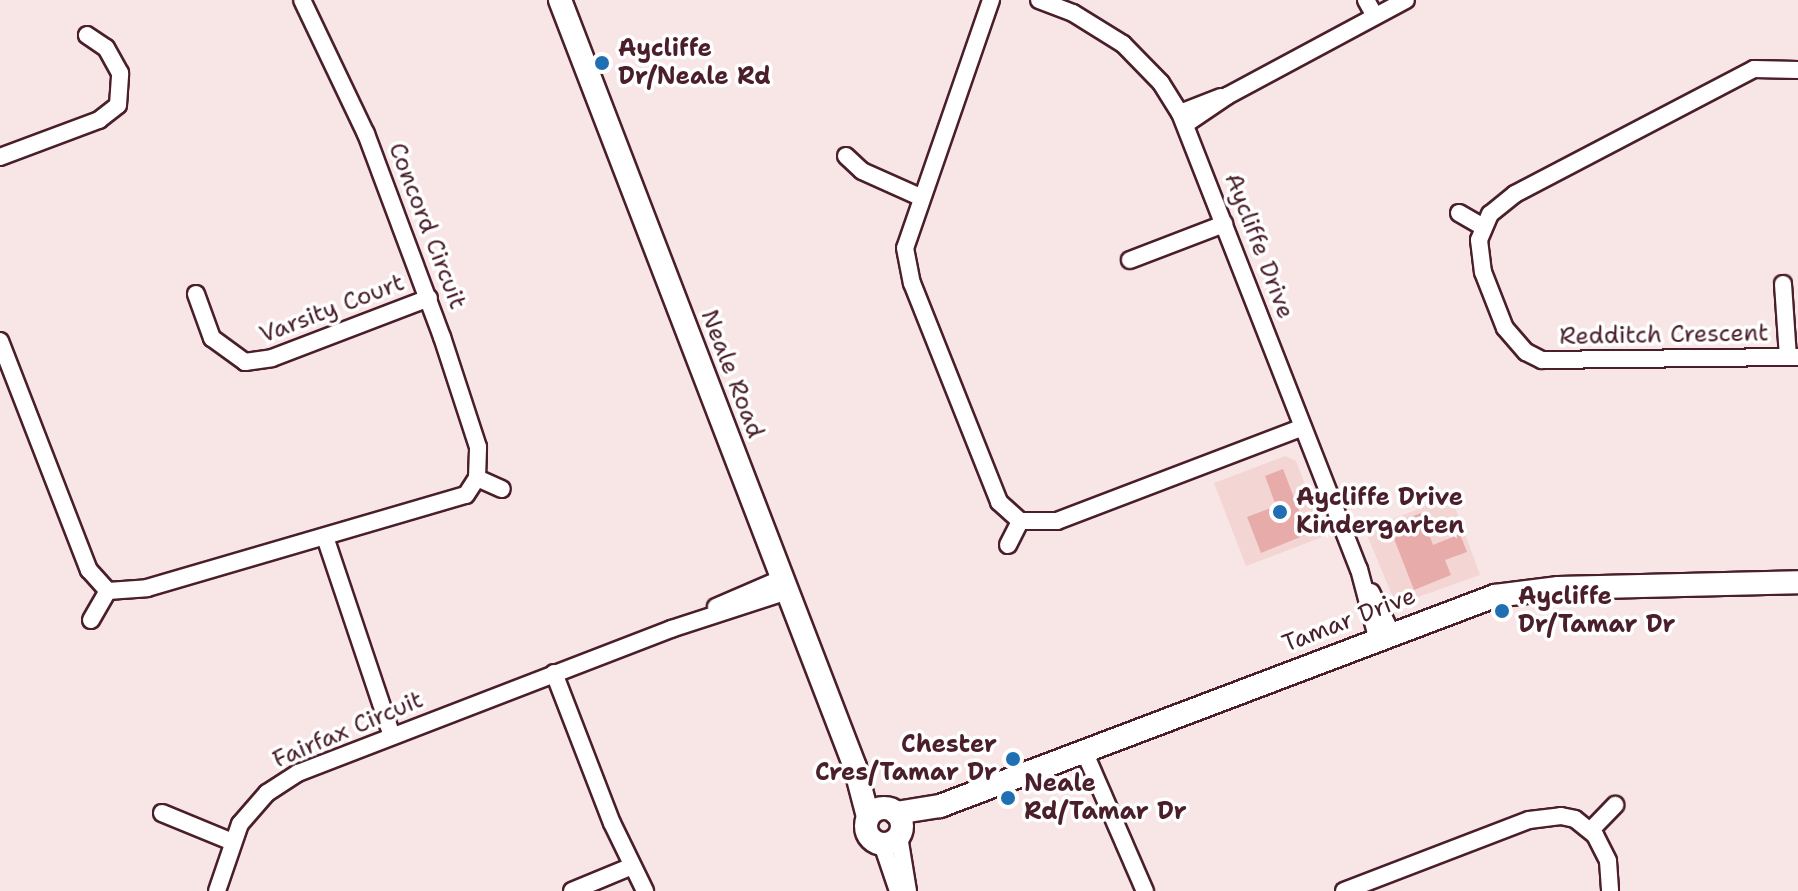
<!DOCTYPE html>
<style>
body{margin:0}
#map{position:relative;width:1798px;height:891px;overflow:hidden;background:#f8e6e6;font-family:"Shantell Sans",sans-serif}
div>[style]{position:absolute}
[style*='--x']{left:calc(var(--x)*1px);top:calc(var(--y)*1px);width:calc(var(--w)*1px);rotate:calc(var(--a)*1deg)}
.built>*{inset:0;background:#f3d5d4}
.building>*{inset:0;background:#e7acaa}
.roads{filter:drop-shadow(2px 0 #4a1f2b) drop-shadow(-2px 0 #4a1f2b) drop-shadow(0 2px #4a1f2b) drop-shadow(0 -2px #4a1f2b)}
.street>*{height:16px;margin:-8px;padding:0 8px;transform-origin:8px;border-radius:8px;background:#fff}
.secondary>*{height:22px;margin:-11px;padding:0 11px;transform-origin:11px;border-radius:11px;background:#fff}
.secondary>.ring{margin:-11px;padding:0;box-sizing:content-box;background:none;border:22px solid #fff;border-radius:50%}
.dots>*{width:22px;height:22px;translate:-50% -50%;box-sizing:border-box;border:4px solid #fff;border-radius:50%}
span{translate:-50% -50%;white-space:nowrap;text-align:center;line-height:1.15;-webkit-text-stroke:7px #fff;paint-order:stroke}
.poi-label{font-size:24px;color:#4a1f2b;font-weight:700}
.left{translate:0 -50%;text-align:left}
.right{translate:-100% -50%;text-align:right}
.street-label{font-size:24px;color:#4a1f2b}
</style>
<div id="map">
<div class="built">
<div style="clip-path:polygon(1285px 456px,1296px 461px,1325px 536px,1246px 566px,1214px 483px)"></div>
<div style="clip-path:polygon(1451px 496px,1480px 575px,1404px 602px,1394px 600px,1365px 530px)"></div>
</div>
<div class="building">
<div style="clip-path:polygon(1283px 469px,1308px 534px,1261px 553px,1247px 517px,1276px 506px,1265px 476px)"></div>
<div style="clip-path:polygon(1421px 513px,1433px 545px,1460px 534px,1467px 552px,1445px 560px,1451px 575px,1414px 590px,1389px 526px)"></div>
</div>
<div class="roads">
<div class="street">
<div style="--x:991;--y:0;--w:262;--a:109.1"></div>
<div style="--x:905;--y:248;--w:36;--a:79"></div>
<div style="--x:912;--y:283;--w:236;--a:68.3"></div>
<div style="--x:999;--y:502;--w:28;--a:42"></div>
<div style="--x:1020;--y:521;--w:37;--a:0"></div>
<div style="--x:1057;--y:521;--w:263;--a:-20.9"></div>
<div style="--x:1039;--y:0;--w:36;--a:21"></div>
<div style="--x:1073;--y:13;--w:59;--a:31.8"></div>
<div style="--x:1123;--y:44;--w:54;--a:45.7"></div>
<div style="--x:1161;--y:83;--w:36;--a:58"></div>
<div style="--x:1180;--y:113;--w:490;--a:68.6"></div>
<div style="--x:1359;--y:569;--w:70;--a:75.2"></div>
<div style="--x:1366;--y:0;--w:18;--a:61"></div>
<div style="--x:1798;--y:70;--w:44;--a:-178.7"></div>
<div style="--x:1754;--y:69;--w:270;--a:152.4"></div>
<div style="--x:1515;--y:194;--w:32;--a:141"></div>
<div style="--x:1490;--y:214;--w:28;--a:113"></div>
<div style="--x:1479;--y:240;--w:32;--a:83"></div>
<div style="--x:1483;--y:272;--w:60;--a:68.6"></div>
<div style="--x:1505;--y:328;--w:32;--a:49"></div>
<div style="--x:1526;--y:352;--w:18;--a:27"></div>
<div style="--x:1542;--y:360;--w:256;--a:-0.7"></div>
<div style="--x:1180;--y:113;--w:44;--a:-21.3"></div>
<div style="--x:1186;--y:124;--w:50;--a:-34.3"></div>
<div style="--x:1227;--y:96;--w:203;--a:-28.2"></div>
<div style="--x:846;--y:156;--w:22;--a:43"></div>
<div style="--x:862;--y:171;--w:64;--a:24.1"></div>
<div style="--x:0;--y:157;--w:106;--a:-20.5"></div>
<div style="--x:99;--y:120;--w:24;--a:-38"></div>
<div style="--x:118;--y:105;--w:32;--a:-86"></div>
<div style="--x:120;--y:73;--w:29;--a:-119"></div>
<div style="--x:106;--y:48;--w:23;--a:-146"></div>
<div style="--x:1459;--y:213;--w:28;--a:30"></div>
<div style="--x:1130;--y:260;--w:101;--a:-21"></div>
<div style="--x:1783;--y:284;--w:73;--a:86.1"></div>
<div style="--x:196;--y:294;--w:47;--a:70"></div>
<div style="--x:212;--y:338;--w:41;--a:36"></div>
<div style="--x:245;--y:362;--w:27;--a:-8"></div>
<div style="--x:272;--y:358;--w:168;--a:-20.9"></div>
<div style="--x:0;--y:341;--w:246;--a:68.8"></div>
<div style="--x:89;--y:570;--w:28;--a:48"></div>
<div style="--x:108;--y:591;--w:39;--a:-4"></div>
<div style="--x:147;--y:588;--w:332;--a:-16.3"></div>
<div style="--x:466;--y:495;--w:20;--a:-57"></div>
<div style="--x:477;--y:478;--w:31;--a:-88"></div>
<div style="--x:478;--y:447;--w:116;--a:-108.1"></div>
<div style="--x:442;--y:337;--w:217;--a:-110.5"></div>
<div style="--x:366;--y:134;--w:148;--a:-115.5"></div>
<div style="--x:477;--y:478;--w:27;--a:24"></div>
<div style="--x:325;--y:537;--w:210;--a:71.4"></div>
<div style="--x:1008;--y:545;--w:27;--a:-63"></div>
<div style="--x:1371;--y:592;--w:45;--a:63.4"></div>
<div style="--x:716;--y:607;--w:73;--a:-23.4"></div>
<div style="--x:91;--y:620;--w:34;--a:-60"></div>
<div style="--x:554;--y:673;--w:161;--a:68.9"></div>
<div style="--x:612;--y:823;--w:76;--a:64.1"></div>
<div style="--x:1084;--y:751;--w:153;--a:66.5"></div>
<div style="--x:162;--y:813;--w:74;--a:22.4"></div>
<div style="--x:1591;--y:830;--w:35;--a:-46"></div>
<div style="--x:899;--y:836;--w:56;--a:80.7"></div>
<div style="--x:882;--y:844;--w:50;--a:71.2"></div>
<div style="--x:217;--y:891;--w:71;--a:-71.1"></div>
<div style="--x:240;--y:824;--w:41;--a:-48.9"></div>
<div style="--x:267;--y:793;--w:37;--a:-33"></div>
<div style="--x:298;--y:773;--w:400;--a:-21.1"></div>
<div style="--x:671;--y:629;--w:123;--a:-18"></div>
<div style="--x:572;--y:891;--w:65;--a:-22.6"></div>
<div style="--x:1344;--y:891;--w:198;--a:-21"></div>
<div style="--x:1529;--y:820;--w:32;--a:-7"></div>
<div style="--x:1561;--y:816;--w:14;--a:12"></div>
<div style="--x:1575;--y:819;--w:26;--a:39"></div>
<div style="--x:1595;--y:835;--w:29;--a:63"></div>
<div style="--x:1608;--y:861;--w:30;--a:86"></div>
</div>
<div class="secondary">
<div style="--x:560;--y:0;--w:822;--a:68.96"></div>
<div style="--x:855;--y:767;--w:52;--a:75.4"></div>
<div class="ring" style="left:866px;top:808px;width:14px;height:14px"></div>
<div style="--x:896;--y:813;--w:45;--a:-9"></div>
<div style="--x:940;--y:806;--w:593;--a:-20.73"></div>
<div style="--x:1495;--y:596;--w:64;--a:-7.2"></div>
<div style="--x:1558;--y:588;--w:240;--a:-1.4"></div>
</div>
</div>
<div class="dots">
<div style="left:602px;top:63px;background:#1f6fb2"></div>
<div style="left:1280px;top:512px;background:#1f6fb2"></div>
<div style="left:1502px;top:611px;background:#1f6fb2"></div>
<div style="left:1013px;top:759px;background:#1f6fb2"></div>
<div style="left:1008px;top:798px;background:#1f6fb2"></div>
</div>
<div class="poi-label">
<span class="left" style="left:618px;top:63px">Aycliffe<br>Dr/Neale Rd</span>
<span class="left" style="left:1296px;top:512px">Aycliffe Drive<br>Kindergarten</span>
<span class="left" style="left:1518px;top:611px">Aycliffe<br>Dr/Tamar Dr</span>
<span class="right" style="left:997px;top:759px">Chester<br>Cres/Tamar Dr</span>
<span class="left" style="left:1024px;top:798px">Neale<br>Rd/Tamar Dr</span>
</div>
<div class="street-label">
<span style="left:427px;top:226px;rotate:69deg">Concord Circuit</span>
<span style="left:1259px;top:246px;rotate:69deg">Aycliffe Drive</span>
<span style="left:332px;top:309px;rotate:-21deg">Varsity Court</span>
<span style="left:1664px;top:335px;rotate:-1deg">Redditch Crescent</span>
<span style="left:732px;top:374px;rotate:69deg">Neale Road</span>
<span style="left:1349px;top:620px;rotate:-21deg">Tamar Drive</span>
<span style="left:348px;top:730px;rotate:-23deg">Fairfax Circuit</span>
</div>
</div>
